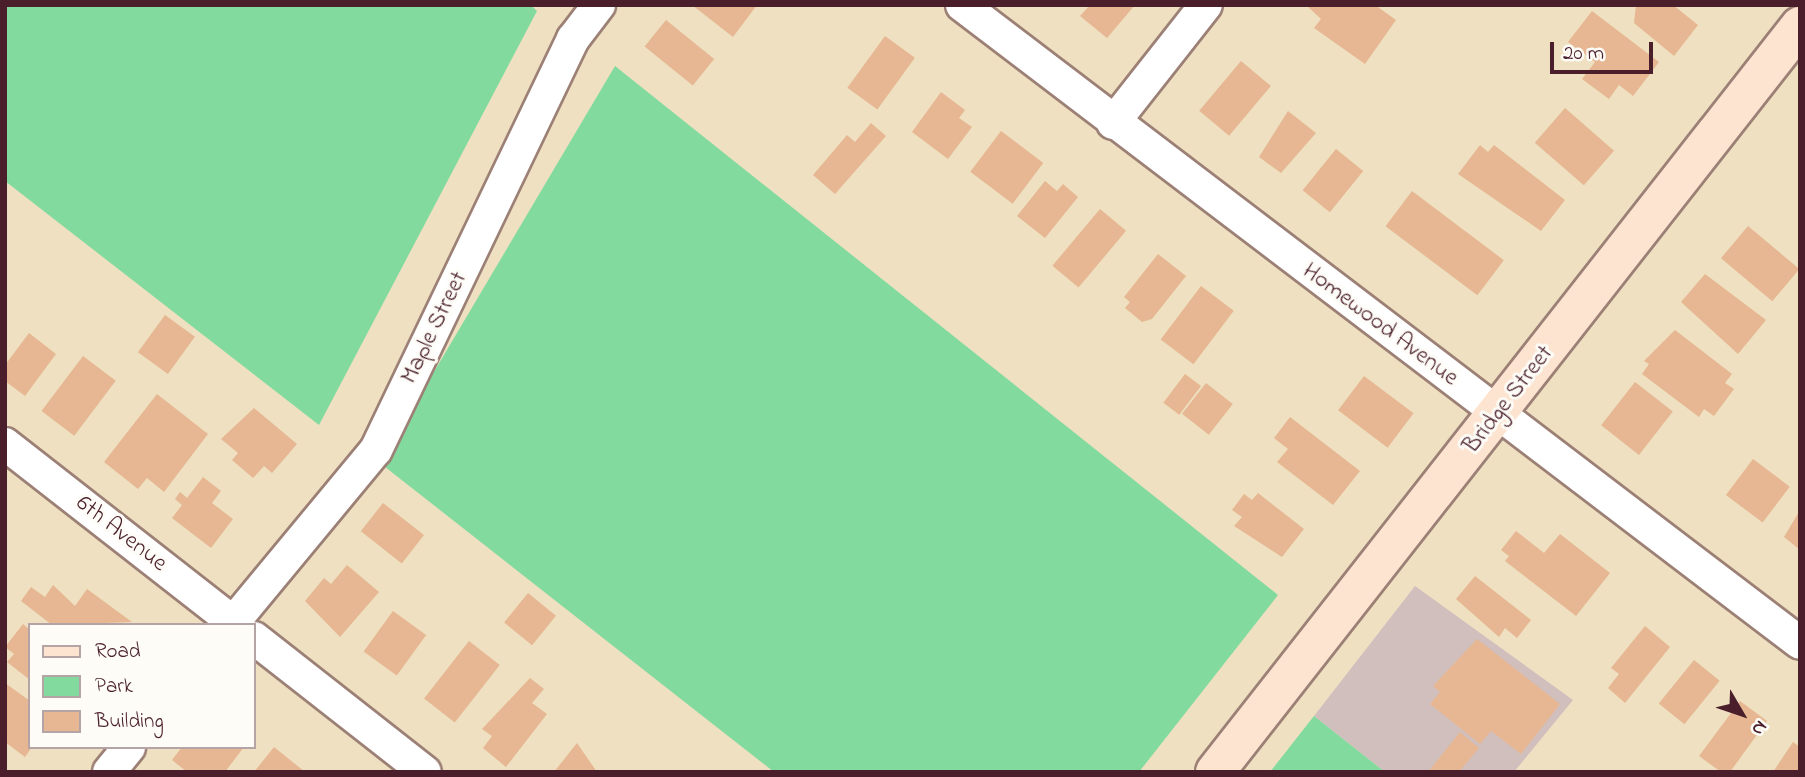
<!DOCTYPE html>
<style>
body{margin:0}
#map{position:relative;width:1805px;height:777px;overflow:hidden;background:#eee0c0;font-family:"Indie Flower",sans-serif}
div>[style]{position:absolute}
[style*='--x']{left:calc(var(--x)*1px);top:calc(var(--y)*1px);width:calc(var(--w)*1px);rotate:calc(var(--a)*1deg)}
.industrial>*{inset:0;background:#d1bfbd}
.green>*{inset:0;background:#83da9e}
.building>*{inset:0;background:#e6b792;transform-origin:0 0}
.roads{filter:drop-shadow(2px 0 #9c8076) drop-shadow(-2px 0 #9c8076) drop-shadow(0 2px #9c8076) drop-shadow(0 -2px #9c8076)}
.minor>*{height:32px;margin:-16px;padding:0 16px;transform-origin:16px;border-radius:16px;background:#fff}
.secondary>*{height:38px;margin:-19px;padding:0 19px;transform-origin:19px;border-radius:19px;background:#fde4d1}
span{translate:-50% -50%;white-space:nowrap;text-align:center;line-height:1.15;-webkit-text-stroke:6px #fdfcf7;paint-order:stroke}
.street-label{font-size:24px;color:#4a1f2b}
.frame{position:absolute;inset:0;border:7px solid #4a1f2b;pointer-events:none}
.legend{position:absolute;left:28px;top:623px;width:228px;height:126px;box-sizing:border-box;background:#fdfcf7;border:2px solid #b5a4a5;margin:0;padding:9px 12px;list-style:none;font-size:21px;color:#4a1f2b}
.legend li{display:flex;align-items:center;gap:14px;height:35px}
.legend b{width:35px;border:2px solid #b5a4a5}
.north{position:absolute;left:1707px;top:679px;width:70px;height:70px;-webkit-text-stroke:5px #fdfcf7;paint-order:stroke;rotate:129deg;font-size:19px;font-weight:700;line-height:28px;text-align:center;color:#4a1f2b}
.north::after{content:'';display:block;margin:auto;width:24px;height:32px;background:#4a1f2b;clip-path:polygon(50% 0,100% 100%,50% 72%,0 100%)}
.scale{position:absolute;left:1550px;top:42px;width:103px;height:32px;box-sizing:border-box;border:4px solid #4a1f2b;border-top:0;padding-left:9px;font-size:21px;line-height:24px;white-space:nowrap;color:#4a1f2b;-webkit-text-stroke:5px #fdfcf7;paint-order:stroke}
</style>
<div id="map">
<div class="industrial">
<div style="clip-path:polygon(1415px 586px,1573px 700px,1514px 772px,1385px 772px,1314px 716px)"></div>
</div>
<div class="green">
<div style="clip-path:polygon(5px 5px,531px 5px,537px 11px,319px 425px,5px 181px)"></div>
<div style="clip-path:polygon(615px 66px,1278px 595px,1139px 772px,774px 772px,380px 463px)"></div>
<div style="clip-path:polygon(1314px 716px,1385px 772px,1270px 772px)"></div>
</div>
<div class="building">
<div style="clip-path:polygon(692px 5px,757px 5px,733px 37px)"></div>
<div style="clip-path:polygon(1090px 5px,1135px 5px,1107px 38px,1080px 16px)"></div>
<div style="clip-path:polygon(1306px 5px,1375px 5px,1396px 20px,1365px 64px,1314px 28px,1321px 19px)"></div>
<div style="clip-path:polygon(1636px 5px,1673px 5px,1698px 25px,1674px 56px,1634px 23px)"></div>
<div style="clip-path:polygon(1592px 11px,1659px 62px,1633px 96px,1619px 85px,1609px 99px,1582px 79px,1595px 62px,1568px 42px)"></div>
<div style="left:666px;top:20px;width:62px;height:34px;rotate:39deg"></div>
<div style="left:885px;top:36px;width:37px;height:64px;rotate:36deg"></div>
<div style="left:1241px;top:61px;width:39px;height:65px;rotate:40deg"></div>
<div style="clip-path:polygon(941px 92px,965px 110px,959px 118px,972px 127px,948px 159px,912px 132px)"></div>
<div style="left:1565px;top:108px;width:65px;height:46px;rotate:41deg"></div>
<div style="clip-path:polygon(1288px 111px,1316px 133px,1281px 173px,1259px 157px)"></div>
<div style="clip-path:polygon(871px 123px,886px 136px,835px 194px,813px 175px,847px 135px,855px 142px)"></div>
<div style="left:1001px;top:131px;width:53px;height:51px;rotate:37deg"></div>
<div style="clip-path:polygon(1480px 145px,1488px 152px,1494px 145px,1565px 200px,1541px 231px,1458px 174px)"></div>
<div style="left:1336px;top:149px;width:35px;height:53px;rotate:39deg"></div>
<div style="clip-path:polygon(1045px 181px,1057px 191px,1063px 184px,1078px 197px,1045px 238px,1017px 216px)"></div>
<div style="left:1412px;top:191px;width:115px;height:44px;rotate:37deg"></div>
<div style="left:1100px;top:209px;width:34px;height:74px;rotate:40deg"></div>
<div style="left:1748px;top:226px;width:67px;height:42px;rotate:40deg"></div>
<div style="clip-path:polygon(1158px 254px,1186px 276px,1152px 319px,1142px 322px,1125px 308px,1130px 302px,1124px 297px)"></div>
<div style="clip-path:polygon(1705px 274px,1766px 320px,1738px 354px,1681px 302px)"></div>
<div style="left:1201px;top:286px;width:41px;height:67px;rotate:37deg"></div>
<div style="left:165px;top:315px;width:37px;height:46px;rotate:36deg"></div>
<div style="clip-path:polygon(1675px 330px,1732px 374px,1725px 383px,1734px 389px,1714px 416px,1704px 409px,1699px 417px,1642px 374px,1649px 364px,1644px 361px)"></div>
<div style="clip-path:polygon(29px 333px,56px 354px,25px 396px,5px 381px,5px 365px)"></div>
<div style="left:83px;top:356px;width:41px;height:69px;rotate:37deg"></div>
<div style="left:1185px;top:374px;width:20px;height:36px;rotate:37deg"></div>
<div style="left:1364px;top:376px;width:62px;height:43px;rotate:37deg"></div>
<div style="left:1635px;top:382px;width:48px;height:55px;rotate:38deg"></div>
<div style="left:1206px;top:383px;width:34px;height:39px;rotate:38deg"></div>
<div style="clip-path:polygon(157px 394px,208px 434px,164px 492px,147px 478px,138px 489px,104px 462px)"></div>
<div style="clip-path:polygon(254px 408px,297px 444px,272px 473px,264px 466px,253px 478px,232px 460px,238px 453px,221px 439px)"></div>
<div style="clip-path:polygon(1290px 417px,1360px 471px,1333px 505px,1277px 462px,1288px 449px,1274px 438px)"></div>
<div style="left:1753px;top:459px;width:46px;height:45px;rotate:37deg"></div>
<div style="clip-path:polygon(203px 477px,221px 491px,212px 503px,233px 519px,211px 548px,172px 518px,182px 505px,175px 499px,180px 492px,187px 498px)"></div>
<div style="clip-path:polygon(1258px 493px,1304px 529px,1282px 557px,1234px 526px,1242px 517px,1232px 510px,1244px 494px,1252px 500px)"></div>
<div style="left:383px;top:503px;width:52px;height:36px;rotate:38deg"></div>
<div style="clip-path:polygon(1800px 510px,1800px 550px,1784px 537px)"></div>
<div style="clip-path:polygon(1516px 531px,1544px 553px,1560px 534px,1610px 573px,1576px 616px,1505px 561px,1509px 556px,1501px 550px)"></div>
<div style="clip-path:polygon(347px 565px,379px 592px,340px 637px,305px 601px,324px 578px,331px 584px)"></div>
<div style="clip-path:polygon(1475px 576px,1531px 620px,1517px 638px,1505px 628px,1499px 637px,1456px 599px)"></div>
<div style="clip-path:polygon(53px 585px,75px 606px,87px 589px,132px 622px,52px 625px,21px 601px,31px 587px,45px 597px)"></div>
<div style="left:528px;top:593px;width:36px;height:38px;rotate:39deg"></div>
<div style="left:393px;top:611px;width:41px;height:50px;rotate:36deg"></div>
<div style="clip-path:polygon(23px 624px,30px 630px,30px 680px,7px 662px,14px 654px,5px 647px)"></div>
<div style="clip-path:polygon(1645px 626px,1670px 647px,1625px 703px,1608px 688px,1619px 674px,1611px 668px)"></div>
<div style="clip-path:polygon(1477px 639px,1560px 704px,1521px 754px,1491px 731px,1480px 744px,1430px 704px,1440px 692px,1433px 686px)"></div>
<div style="left:469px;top:641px;width:39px;height:73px;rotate:38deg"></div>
<div style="left:1694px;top:660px;width:33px;height:56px;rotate:39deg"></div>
<div style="clip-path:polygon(530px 678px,544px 689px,532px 703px,547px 714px,506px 767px,483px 748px,492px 736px,482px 729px)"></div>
<div style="clip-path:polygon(5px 683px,30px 701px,32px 747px,25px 757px,5px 742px)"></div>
<div style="clip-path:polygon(1740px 701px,1767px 721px,1730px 772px,1721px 772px,1699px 756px)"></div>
<div style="clip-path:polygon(1460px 732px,1479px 748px,1459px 772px,1428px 772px)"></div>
<div style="clip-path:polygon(1793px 742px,1800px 747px,1800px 772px,1773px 772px)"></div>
<div style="clip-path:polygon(577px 743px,597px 772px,554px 772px)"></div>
<div style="clip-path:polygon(182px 747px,244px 747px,225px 772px,187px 772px,172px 760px)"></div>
<div style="clip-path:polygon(274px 747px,305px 772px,254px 772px)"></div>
</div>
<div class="roads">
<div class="minor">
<div style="--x:962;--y:5;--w:1053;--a:37.28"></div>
<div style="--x:1113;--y:123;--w:150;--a:-51.8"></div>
<div style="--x:5;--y:444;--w:294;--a:38"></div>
<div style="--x:231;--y:625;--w:227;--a:-50.4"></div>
<div style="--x:376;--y:450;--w:456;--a:-64.4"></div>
<div style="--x:573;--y:39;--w:43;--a:-52.6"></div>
<div style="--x:254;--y:638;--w:217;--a:38.1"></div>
<div style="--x:109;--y:772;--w:32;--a:-51"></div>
</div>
<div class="secondary">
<div style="--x:1215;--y:772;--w:948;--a:-51.9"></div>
</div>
</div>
<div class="street-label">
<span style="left:1380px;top:325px;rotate:37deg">Homewood Avenue</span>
<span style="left:435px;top:328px;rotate:-64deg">Maple Street</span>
<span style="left:1509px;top:400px;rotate:-52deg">Bridge Street</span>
<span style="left:121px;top:534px;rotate:38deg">6th Avenue</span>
</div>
<div class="frame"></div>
<ul class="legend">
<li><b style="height:9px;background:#fde4d1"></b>Road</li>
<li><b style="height:19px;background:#83da9e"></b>Park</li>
<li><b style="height:19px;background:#e6b792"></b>Building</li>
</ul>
<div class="north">N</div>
<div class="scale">20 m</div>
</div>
